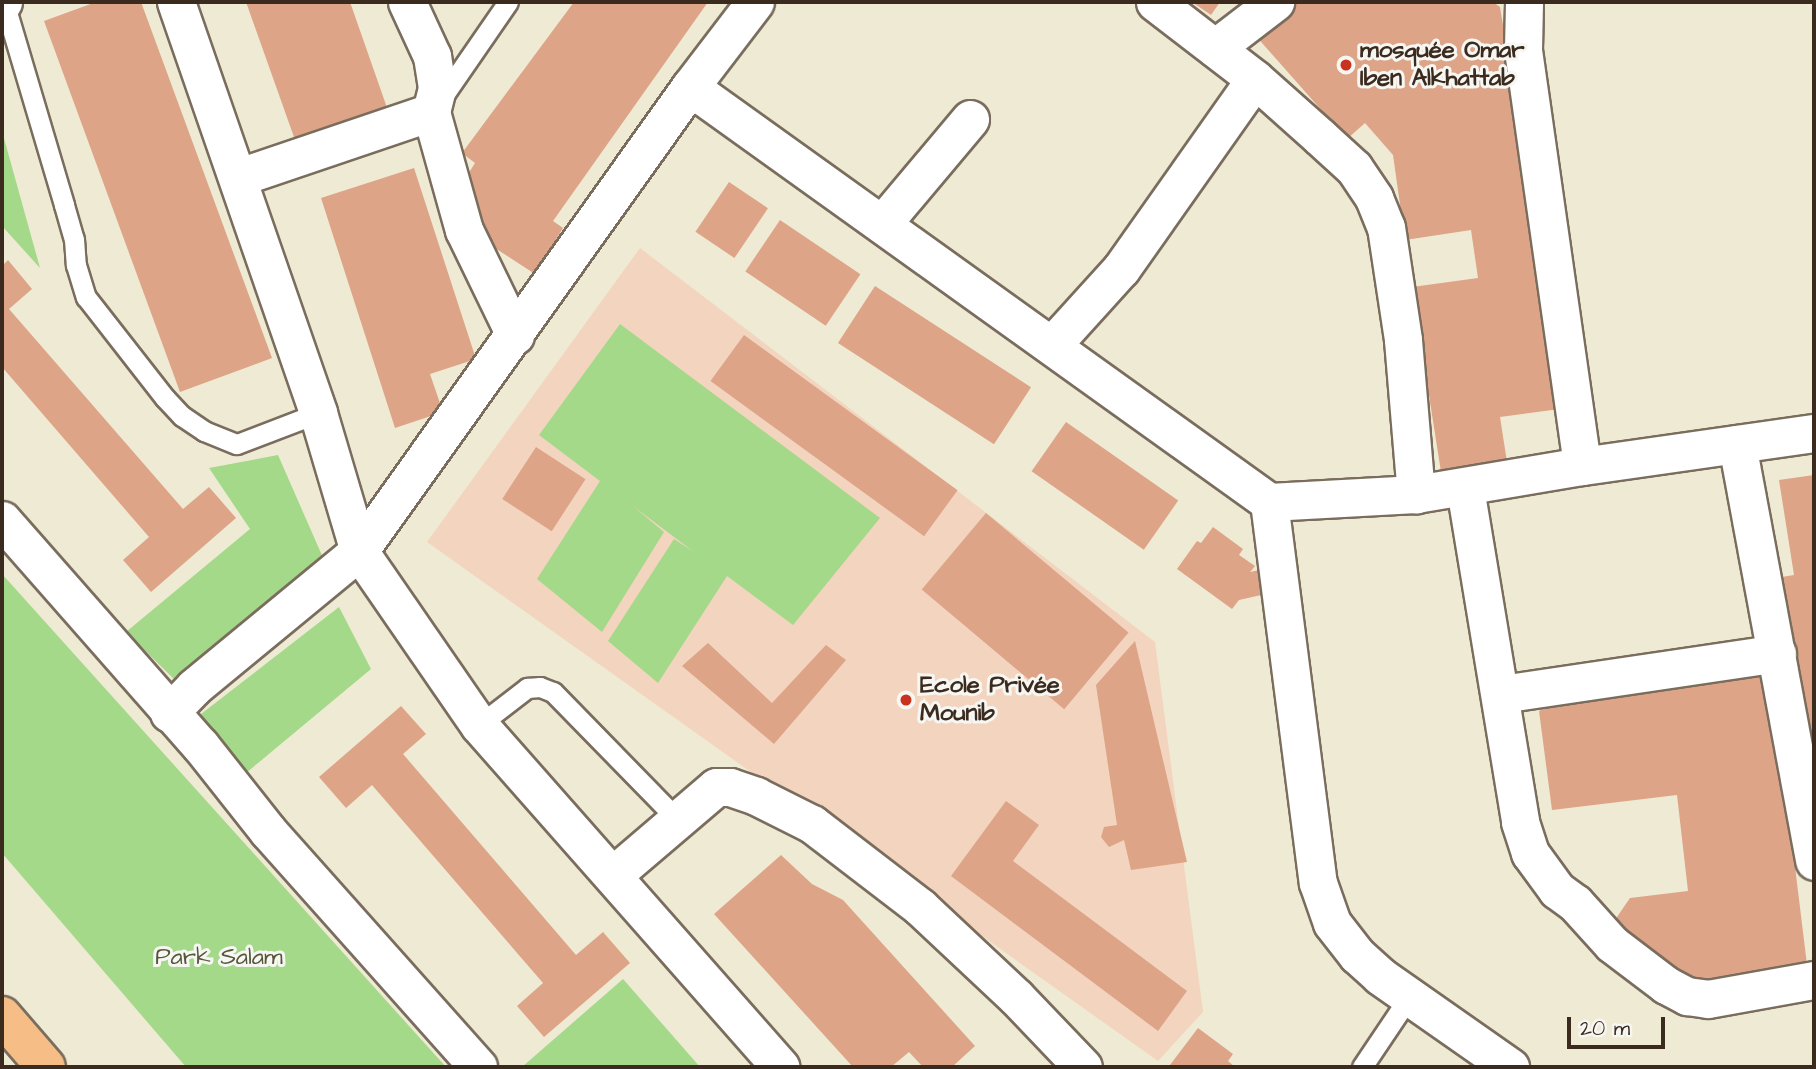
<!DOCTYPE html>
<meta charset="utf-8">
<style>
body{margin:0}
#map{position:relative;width:1816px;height:1069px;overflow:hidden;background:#efead4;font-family:"Architects Daughter",sans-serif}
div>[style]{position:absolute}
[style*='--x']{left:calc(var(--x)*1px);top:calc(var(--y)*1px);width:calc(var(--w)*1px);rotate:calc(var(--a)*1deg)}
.built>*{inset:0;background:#f3d4bf}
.green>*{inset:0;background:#a3d989}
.building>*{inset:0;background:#dda487;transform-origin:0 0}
.roads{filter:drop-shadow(2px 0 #7a6d5e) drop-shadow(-2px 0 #7a6d5e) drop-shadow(0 2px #7a6d5e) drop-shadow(0 -2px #7a6d5e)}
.service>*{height:19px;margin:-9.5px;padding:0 9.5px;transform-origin:9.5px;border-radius:9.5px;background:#fff}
.minor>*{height:37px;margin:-18.5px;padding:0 18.5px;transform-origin:18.5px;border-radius:18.5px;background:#fff}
.primary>*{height:38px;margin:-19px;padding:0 19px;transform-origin:19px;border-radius:19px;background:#f6be86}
.dots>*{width:19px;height:19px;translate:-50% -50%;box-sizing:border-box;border:4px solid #f6f6f2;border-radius:50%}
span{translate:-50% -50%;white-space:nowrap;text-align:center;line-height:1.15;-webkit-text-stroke:6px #f6f6f2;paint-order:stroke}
.poi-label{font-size:24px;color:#3b2a1e;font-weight:700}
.left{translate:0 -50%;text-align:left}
.park-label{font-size:24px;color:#555639}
.frame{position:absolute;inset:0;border:4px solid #3b2a1e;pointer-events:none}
.scale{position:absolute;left:1567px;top:1017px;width:98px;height:32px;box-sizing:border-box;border:4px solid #3b2a1e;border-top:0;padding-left:9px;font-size:21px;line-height:24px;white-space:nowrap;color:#3b2a1e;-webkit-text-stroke:5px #f6f6f2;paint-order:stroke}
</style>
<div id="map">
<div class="built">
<div style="clip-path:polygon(640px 248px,1155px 642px,1203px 1012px,1158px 1061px,427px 542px)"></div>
</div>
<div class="green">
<div style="clip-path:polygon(2px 131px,40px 268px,2px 226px)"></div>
<div style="clip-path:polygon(620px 324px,880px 518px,793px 625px,727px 576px,658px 683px,608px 641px,674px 539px,694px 552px,633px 506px,664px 532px,602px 632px,537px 579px,600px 481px,539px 435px)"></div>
<div style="clip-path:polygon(278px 455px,324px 560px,178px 683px,126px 632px,250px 529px,209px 468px)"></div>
<div style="clip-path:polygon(2px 574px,446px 1067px,186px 1067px,2px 853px)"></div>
<div style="clip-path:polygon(339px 607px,371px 669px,234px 783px,183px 728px)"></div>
<div style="clip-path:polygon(623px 979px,700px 1067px,522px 1067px)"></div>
</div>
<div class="building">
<div style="clip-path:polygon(96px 2px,141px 2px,272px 358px,180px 392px,44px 21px)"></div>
<div style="clip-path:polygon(246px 2px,350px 2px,392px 122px,300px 154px)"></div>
<div style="clip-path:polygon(574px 2px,708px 2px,553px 221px,563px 228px,535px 274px,495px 248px,465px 179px,475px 163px,462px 153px)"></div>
<div style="clip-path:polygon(1192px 2px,1220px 2px,1211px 15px)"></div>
<div style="clip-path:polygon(1295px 2px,1493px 2px,1500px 7px,1567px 408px,1500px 417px,1507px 462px,1441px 472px,1412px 287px,1478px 278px,1471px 230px,1405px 240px,1393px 155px,1365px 123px,1347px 139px,1254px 34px)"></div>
<div style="clip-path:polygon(414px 168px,476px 359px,430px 374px,443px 412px,395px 428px,321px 198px)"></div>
<div style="left:729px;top:182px;width:47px;height:60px;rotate:34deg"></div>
<div style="left:780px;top:220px;width:97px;height:62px;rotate:34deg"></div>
<div style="clip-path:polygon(8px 260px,32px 289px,9px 309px,183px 509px,209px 487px,236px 518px,151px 592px,123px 560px,149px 537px,2px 367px,2px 266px)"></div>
<div style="left:875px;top:286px;width:186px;height:68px;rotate:33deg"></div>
<div style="left:744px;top:335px;width:264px;height:57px;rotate:36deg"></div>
<div style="left:1066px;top:422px;width:137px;height:60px;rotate:35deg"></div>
<div style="left:536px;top:447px;width:59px;height:62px;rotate:33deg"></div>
<div style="clip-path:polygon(1814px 475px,1814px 773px,1782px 577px,1794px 575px,1779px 480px)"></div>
<div style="left:986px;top:513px;width:186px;height:100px;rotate:40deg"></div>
<div style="clip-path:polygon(1213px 527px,1243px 549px,1239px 555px,1255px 566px,1250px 572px,1264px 569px,1270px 593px,1239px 600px,1232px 609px,1177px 569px,1197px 541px,1201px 543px)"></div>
<div style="clip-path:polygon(1135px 641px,1187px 862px,1131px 870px,1124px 840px,1109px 847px,1101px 837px,1104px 827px,1117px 825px,1096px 685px)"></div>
<div style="clip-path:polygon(708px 643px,772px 703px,826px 645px,846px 660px,774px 744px,682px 666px)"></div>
<div style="clip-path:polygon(1771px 670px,1808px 973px,1695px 993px,1606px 933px,1630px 898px,1688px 891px,1677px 795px,1552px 810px,1539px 711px,1581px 694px)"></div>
<div style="clip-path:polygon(401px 706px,426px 734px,403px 754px,576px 955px,603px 932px,630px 963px,544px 1037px,517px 1006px,543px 983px,372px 785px,346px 808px,319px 777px)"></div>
<div style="clip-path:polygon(1006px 801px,1039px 825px,1013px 861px,1187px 991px,1158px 1031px,951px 876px)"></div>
<div style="clip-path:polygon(781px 855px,812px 884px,843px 900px,975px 1046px,952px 1067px,923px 1067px,909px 1052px,891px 1067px,853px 1067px,714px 914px)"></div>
<div style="clip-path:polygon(1198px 1028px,1233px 1054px,1228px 1061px,1235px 1067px,1170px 1065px)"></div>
</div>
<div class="roads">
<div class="service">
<div style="--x:4;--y:2;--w:212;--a:73.5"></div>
<div style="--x:64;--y:205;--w:35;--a:74"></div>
<div style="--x:74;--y:239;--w:26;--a:86"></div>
<div style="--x:76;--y:265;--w:34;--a:73"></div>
<div style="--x:86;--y:297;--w:128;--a:52"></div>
<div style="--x:165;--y:398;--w:25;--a:47"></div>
<div style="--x:182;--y:416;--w:27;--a:34"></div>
<div style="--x:204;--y:431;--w:35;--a:22"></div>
<div style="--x:237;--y:444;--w:87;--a:-20.9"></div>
<div style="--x:441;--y:99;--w:118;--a:-55.4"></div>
<div style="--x:479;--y:725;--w:61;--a:-37.6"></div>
<div style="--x:527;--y:688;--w:13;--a:-4"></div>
<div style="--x:540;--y:687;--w:14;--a:21"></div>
<div style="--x:553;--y:692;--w:177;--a:45.7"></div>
<div style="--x:1362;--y:1067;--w:84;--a:-56.1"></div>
</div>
<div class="minor">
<div style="--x:2;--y:2;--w:1;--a:0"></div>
<div style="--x:176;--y:2;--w:435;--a:70.9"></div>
<div style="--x:318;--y:413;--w:144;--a:73.5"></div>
<div style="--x:359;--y:551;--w:211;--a:55.4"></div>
<div style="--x:479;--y:725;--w:456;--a:48.6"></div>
<div style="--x:407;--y:2;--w:60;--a:65.2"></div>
<div style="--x:432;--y:56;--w:32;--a:81"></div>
<div style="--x:437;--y:88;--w:25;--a:104"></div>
<div style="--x:431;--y:112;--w:123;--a:74.4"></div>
<div style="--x:464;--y:230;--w:117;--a:64.1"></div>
<div style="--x:1155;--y:2;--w:126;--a:37.6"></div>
<div style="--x:1255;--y:79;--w:87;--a:41.7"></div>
<div style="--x:1320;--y:137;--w:46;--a:42.4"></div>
<div style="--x:1354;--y:168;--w:36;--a:56"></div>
<div style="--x:1374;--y:198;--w:31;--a:68"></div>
<div style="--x:1386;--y:227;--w:114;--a:81.4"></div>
<div style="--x:1403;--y:340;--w:155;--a:85.2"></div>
<div style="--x:1524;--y:2;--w:48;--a:91.2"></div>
<div style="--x:1523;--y:50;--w:420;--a:81.9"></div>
<div style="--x:1215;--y:48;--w:76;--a:-37.5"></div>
<div style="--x:690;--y:87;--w:712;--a:35.63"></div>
<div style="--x:1269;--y:502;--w:147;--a:-3.1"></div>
<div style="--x:1416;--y:494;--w:168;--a:-9.6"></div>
<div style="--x:1582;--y:466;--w:234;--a:-8.1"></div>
<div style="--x:239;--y:177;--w:203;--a:-18.7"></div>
<div style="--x:882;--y:224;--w:137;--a:-50"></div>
<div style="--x:1052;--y:345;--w:103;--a:-47.8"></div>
<div style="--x:1121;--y:269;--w:232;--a:-54.8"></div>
<div style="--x:1737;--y:444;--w:424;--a:79.5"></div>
<div style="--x:1465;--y:488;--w:338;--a:80.6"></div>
<div style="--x:1520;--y:822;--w:33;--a:72"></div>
<div style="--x:1530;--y:853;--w:46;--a:53.9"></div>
<div style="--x:1557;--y:890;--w:22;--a:36"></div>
<div style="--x:1575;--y:903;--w:55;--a:47.9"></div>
<div style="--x:1612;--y:944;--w:68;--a:37.2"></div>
<div style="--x:1666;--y:985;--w:24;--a:28"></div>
<div style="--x:1687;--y:996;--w:21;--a:8"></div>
<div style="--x:1708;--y:999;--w:108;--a:-10.2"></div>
<div style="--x:1269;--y:502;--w:384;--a:82.7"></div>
<div style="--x:1318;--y:883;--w:42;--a:70.7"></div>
<div style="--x:1332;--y:923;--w:41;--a:52"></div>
<div style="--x:1357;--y:955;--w:31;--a:42"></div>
<div style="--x:1380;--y:976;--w:159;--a:35"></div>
<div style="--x:2;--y:520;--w:300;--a:48.7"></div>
<div style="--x:200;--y:745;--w:110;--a:51.7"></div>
<div style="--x:268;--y:831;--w:316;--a:48.3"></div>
<div style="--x:1501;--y:694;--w:279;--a:-8.4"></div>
<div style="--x:169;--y:713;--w:36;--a:-46"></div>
<div style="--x:194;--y:687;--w:214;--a:-39.5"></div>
<div style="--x:359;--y:551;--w:570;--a:-54.5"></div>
<div style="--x:690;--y:87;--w:107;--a:-52.6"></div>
<div style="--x:613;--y:875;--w:135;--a:-40.5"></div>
<div style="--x:716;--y:787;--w:14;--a:0"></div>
<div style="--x:730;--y:787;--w:28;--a:19"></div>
<div style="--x:756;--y:796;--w:63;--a:26.6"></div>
<div style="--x:812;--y:824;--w:136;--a:37.5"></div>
<div style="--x:920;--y:907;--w:132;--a:43.2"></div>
<div style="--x:1016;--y:997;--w:97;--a:46.3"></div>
</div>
<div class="primary">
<div style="--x:2;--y:1016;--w:67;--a:49.2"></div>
</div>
</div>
<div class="dots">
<div style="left:1346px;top:65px;background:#c8321e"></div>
<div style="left:906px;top:700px;background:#c8321e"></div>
</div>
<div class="poi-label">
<span class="left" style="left:1360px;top:65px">mosquée Omar<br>Iben Alkhattab</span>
<span class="left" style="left:920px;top:700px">Ecole Privée<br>Mounib</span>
</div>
<div class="park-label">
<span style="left:219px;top:958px">Park Salam</span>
</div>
<div class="frame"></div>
<div class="scale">20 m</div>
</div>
